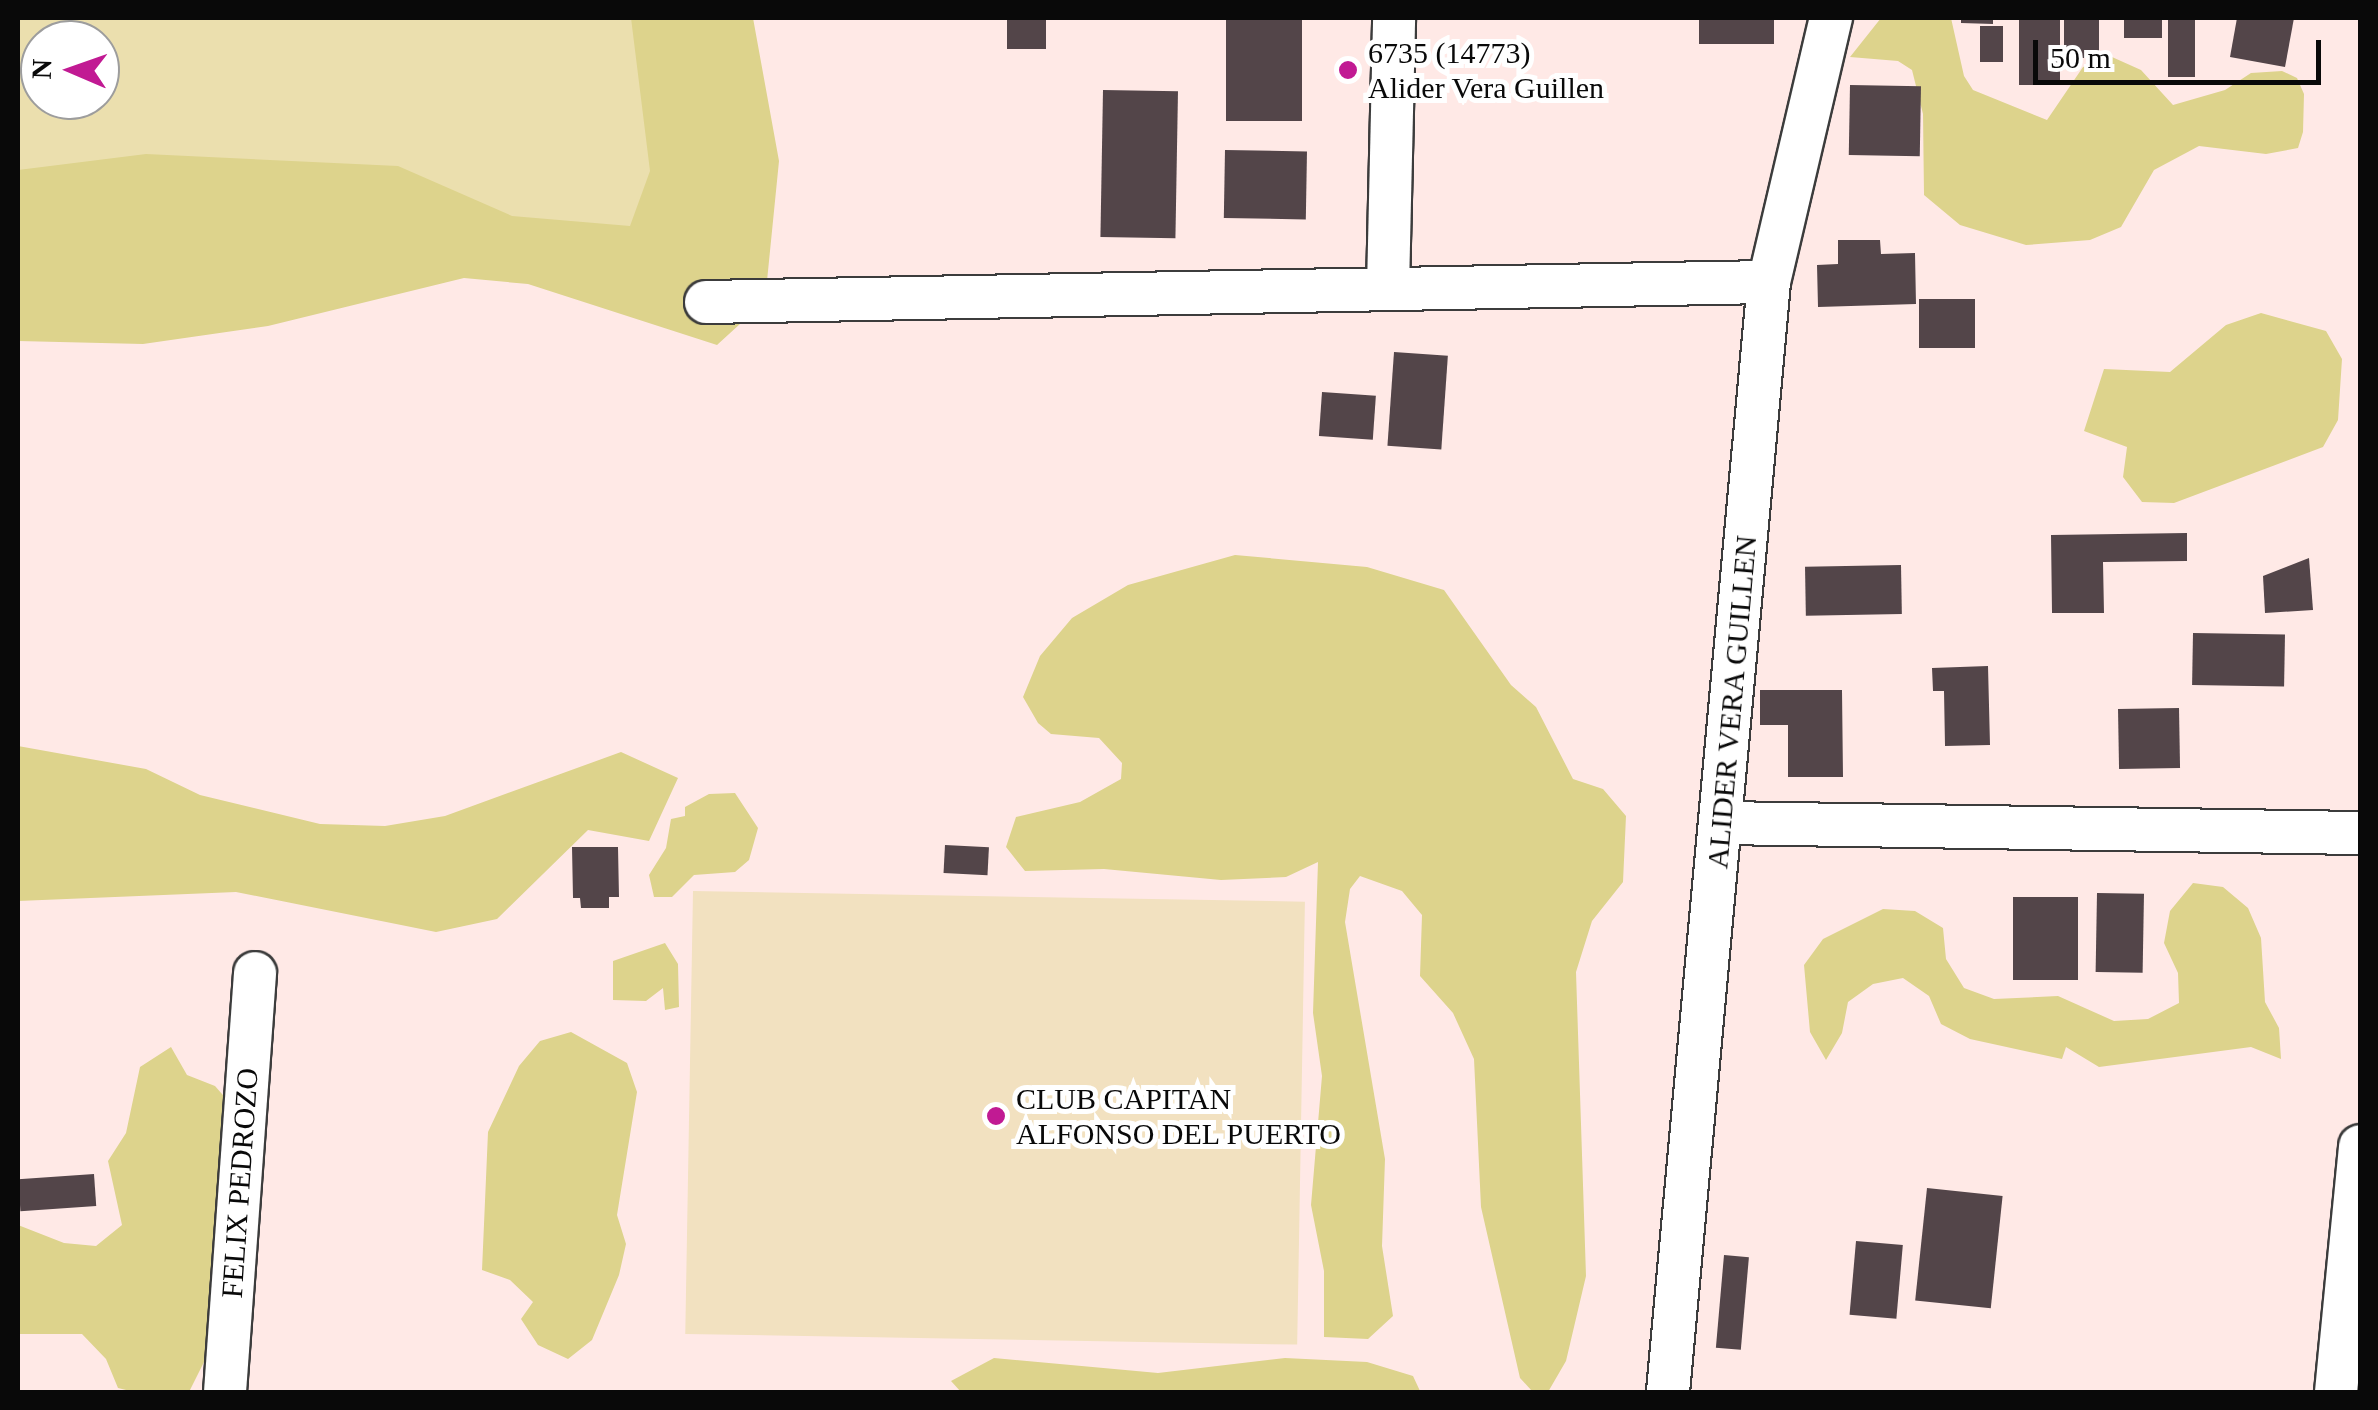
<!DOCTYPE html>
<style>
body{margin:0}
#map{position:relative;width:2378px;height:1410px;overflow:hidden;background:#ffe9e6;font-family:"Times New Roman",serif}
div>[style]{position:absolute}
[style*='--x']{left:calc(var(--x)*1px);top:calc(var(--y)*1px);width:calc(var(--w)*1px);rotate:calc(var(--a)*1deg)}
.green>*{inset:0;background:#ebdfae}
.forest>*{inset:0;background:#ddd38c}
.pitch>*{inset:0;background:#f2e1c0;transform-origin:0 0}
.building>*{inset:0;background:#534549;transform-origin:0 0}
.roads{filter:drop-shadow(2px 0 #3c3c3c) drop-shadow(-2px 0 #3c3c3c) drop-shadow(0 2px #3c3c3c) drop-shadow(0 -2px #3c3c3c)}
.street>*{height:42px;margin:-21px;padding:0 21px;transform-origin:21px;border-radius:21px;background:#fff}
.dots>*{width:28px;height:28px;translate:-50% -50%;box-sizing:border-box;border:5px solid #fff;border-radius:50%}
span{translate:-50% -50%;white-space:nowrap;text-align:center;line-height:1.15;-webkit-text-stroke:10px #fff;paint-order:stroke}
.poi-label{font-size:30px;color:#090909}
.left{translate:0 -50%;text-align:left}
.street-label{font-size:30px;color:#090909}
.frame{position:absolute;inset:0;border:20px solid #090909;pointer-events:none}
.north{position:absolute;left:20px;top:20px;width:100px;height:100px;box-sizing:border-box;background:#fff;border:2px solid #9d9d9d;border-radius:50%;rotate:272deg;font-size:28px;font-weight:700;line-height:40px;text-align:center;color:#090909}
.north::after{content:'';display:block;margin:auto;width:35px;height:45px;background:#c11a93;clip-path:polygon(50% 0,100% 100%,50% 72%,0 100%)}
.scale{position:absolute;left:2033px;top:40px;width:288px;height:45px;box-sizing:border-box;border:5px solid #090909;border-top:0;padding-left:12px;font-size:30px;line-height:35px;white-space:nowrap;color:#090909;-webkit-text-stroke:8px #fff;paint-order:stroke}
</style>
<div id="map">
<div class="green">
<div style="clip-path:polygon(evenodd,18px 18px,720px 18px,737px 262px,18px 278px,18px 18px,40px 40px,100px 40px,100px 100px,40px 100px,40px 40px)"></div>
</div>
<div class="forest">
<div style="clip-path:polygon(631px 18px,753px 18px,779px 161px,765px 301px,717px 345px,528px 284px,464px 278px,268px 326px,143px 344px,18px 341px,18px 170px,146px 154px,398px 166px,512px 216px,630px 226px,650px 171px)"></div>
<div style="clip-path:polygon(1881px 18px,1951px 18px,1964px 76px,1973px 90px,2047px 120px,2083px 67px,2112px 57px,2141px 70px,2173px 105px,2225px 90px,2251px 73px,2282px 71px,2297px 78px,2304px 94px,2303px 132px,2298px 148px,2266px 154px,2199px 146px,2154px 170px,2121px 227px,2090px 240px,2026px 245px,1960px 225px,1924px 195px,1923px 114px,1912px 70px,1898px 61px,1850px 57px)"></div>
<div style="clip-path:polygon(2261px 313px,2326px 331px,2342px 359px,2338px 420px,2323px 447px,2174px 503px,2142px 502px,2123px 477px,2127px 447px,2084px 431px,2104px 369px,2170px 372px,2226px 325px)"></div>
<div style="clip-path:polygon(1235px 555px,1367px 567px,1444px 590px,1511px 685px,1536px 707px,1573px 779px,1603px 789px,1626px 816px,1623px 882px,1592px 921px,1576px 972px,1586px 1276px,1566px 1361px,1548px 1392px,1532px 1391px,1520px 1378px,1481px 1207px,1474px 1059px,1453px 1013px,1420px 976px,1422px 915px,1402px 891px,1360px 876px,1350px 889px,1345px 922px,1385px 1159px,1382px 1246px,1393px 1316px,1368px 1339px,1324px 1337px,1324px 1271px,1311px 1205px,1322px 1076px,1313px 1013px,1318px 862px,1286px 877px,1221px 880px,1104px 869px,1025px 871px,1006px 847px,1016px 817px,1080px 802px,1121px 779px,1122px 763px,1099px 738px,1051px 734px,1038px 723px,1023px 697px,1040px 656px,1072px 618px,1128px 585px)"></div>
<div style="clip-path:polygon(18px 746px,146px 769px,200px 795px,320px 824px,385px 826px,445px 816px,621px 752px,678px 778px,649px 841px,588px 830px,497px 919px,436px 932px,236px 892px,18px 901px)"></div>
<div style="clip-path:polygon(735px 793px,758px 828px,749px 860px,735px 872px,694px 875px,672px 897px,654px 897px,649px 875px,666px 848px,671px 819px,685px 816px,685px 807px,709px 794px)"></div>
<div style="clip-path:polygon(2193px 883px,2223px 887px,2248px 908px,2261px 938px,2265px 1002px,2279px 1028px,2281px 1059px,2251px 1047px,2099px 1067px,2066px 1047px,2062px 1059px,1970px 1039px,1941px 1024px,1929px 996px,1903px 978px,1873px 984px,1848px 1002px,1842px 1033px,1826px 1060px,1810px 1032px,1804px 965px,1823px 939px,1883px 909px,1915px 911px,1943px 928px,1946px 959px,1964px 988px,1994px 999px,2058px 996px,2114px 1021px,2148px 1019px,2179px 1003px,2178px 973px,2164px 943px,2170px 911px)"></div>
<div style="clip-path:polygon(665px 943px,678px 964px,679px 1007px,665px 1010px,663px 988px,646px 1001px,613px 1000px,613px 961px)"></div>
<div style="clip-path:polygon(571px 1032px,627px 1063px,637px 1092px,617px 1215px,626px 1244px,619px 1275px,592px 1340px,568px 1359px,538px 1345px,521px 1319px,533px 1302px,510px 1280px,482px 1270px,488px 1132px,519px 1066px,540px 1041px)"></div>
<div style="clip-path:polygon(171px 1047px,187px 1075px,215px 1086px,236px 1110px,208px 1354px,189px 1392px,134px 1392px,118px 1388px,106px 1359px,82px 1334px,18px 1334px,18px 1225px,64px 1243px,96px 1246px,122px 1225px,108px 1161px,126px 1133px,140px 1067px)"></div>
<div style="clip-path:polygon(994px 1358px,1158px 1373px,1285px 1358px,1367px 1362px,1413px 1376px,1420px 1391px,961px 1392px,951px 1381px)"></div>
</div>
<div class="pitch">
<div style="left:693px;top:891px;width:612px;height:443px;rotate:1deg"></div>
</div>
<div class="building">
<div style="left:1007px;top:18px;width:39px;height:31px"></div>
<div style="left:1226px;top:18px;width:76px;height:103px"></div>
<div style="left:1699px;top:18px;width:75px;height:26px"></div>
<div style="clip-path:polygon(1961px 18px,1993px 18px,1993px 24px,1961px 23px)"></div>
<div style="left:2019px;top:18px;width:41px;height:67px"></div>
<div style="left:2064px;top:18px;width:35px;height:40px"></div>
<div style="left:2124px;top:18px;width:38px;height:20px"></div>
<div style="left:2168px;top:18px;width:27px;height:59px"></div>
<div style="clip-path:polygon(2237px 18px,2294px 18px,2285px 67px,2230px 57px)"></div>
<div style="left:1980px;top:26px;width:23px;height:36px"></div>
<div style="left:1850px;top:85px;width:71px;height:70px;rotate:1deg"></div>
<div style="left:1103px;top:90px;width:75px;height:147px;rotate:1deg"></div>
<div style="left:1225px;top:150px;width:82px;height:68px;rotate:1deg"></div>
<div style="clip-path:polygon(1838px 240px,1880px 240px,1881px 254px,1915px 253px,1916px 304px,1818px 307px,1817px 265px,1838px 264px)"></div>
<div style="left:1919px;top:299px;width:56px;height:49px"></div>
<div style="left:1394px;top:352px;width:54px;height:94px;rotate:4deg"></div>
<div style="left:1322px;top:392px;width:54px;height:44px;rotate:4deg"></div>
<div style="clip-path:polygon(2187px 533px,2187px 561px,2103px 562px,2104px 613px,2052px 613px,2051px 535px)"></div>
<div style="clip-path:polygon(2309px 558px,2313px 610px,2265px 613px,2263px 576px)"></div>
<div style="left:1901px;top:565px;width:49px;height:96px;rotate:89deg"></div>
<div style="left:2193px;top:633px;width:92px;height:52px;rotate:1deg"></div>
<div style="clip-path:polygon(1988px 666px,1990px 745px,1945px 746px,1944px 691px,1933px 691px,1932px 668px)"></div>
<div style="clip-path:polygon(1760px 690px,1842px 690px,1843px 777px,1788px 777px,1788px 725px,1760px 725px)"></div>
<div style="left:2179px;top:708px;width:60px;height:61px;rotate:89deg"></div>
<div style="left:945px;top:845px;width:44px;height:28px;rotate:3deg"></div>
<div style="clip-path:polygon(572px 847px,618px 847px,619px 897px,609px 897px,609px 908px,581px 908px,580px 898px,573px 898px)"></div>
<div style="left:2097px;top:893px;width:47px;height:79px;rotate:1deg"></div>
<div style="left:2013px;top:897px;width:65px;height:83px"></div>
<div style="left:94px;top:1174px;width:32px;height:76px;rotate:86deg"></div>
<div style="left:1927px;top:1188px;width:76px;height:113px;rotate:6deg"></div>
<div style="left:1856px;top:1241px;width:47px;height:74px;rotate:5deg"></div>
<div style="left:1724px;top:1255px;width:25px;height:93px;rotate:5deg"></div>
</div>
<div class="roads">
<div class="street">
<div style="--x:1388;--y:288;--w:270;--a:-88.7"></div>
<div style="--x:706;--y:302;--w:1063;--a:-1.08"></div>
<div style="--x:1722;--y:823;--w:638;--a:0.9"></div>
<div style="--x:225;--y:1392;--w:420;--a:-85.9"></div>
<div style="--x:1668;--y:1392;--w:1115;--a:-84.8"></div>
<div style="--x:1769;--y:282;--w:271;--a:-76.8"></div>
<div style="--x:2336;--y:1392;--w:247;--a:-84.4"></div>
</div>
</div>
<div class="dots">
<div style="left:1348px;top:70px;background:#c11a93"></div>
<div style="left:996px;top:1116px;background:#c11a93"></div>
</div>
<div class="poi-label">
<span class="left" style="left:1368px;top:70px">6735 (14773)<br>Alider Vera Guillen</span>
<span class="left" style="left:1016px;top:1116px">CLUB CAPITAN<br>ALFONSO DEL PUERTO</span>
</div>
<div class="street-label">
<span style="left:1732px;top:702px;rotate:-85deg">ALIDER VERA GUILLEN</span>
<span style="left:240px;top:1183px;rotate:-86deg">FELIX PEDROZO</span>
</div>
<div class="frame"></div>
<div class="north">N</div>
<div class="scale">50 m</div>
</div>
